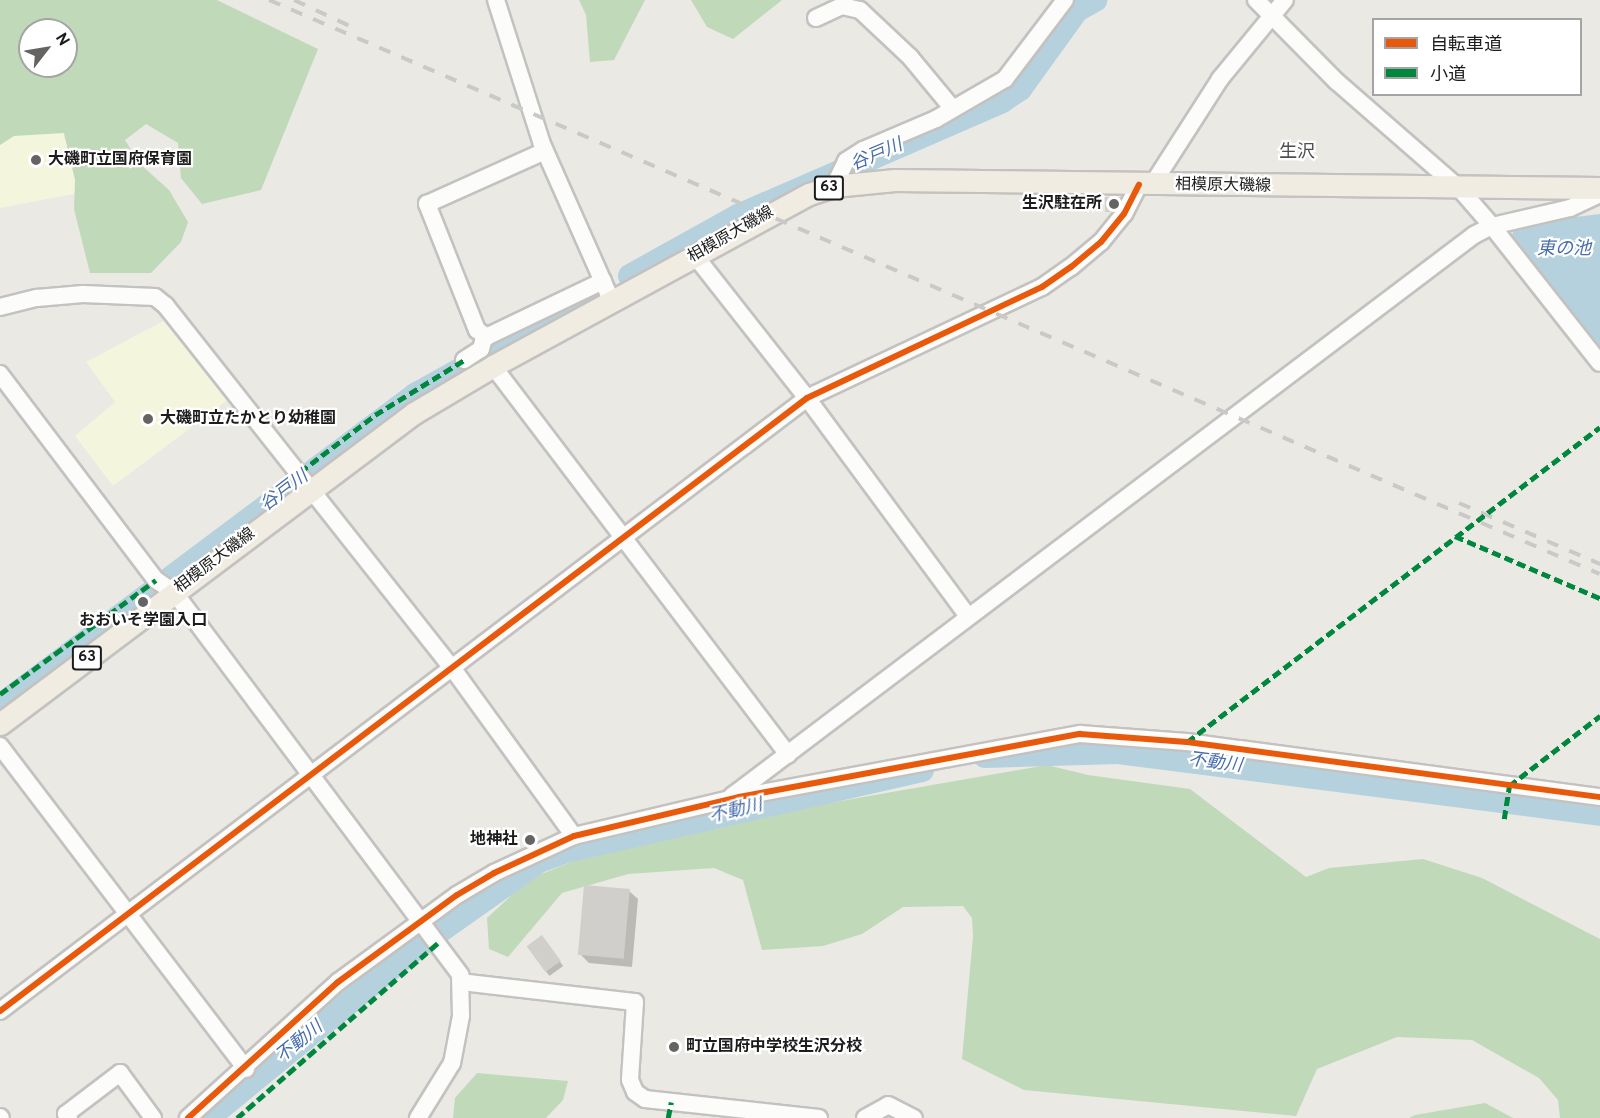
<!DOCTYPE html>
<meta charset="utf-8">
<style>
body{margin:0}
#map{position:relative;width:1600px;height:1118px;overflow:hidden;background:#eae9e4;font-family:Overpass,"Noto Sans JP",sans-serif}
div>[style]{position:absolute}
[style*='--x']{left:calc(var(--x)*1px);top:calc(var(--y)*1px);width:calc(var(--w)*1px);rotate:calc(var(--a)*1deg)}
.education>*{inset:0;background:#f3f5dd}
.forest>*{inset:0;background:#c0dab9}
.water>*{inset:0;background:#b6d1de}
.shadow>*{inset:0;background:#0003;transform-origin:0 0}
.river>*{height:24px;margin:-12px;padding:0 12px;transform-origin:12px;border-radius:12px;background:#b6d1de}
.building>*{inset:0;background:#d1cfcb;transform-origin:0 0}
.roads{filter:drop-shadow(2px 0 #c3c2c0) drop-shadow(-2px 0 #c3c2c0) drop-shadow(0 2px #c3c2c0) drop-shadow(0 -2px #c3c2c0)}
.minor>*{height:16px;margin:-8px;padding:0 8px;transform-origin:8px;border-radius:8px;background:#fcfcfb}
.major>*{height:21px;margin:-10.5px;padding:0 10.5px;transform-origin:10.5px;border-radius:10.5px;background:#f0ece2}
.rail>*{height:4px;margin-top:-2px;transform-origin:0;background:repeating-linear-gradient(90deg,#c9c9c8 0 12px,transparent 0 24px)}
.quiet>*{height:4.5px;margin-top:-2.25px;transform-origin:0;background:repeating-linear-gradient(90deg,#00873e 0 9px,transparent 0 13.5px)}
.cycleway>*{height:6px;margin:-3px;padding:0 3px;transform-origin:3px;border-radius:3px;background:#e8590c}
.dots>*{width:16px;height:16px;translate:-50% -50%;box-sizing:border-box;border:3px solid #fff;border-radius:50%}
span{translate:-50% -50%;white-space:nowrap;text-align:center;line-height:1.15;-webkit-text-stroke:4.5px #fff;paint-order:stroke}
.shield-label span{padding:2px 4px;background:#fff;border:2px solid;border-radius:4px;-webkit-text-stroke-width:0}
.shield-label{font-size:15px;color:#1c1c1c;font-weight:700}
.poi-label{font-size:16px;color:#1c1c1c;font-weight:700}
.left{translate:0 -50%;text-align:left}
.right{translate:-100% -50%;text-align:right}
.street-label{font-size:16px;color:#1c1c1c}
.neighbourhood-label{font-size:18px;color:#4f4f4f}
.water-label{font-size:18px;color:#486dac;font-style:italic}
.legend{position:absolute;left:1372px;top:18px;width:210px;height:78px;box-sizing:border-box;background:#fff;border:2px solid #a4a4a4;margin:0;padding:8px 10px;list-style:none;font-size:18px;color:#1c1c1c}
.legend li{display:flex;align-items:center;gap:12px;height:30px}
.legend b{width:30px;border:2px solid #a4a4a4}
.north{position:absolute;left:18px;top:18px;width:60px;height:60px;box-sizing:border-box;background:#fff;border:2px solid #a4a4a4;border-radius:50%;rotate:59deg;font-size:16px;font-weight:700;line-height:24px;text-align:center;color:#1c1c1c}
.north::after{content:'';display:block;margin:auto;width:21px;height:27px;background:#646462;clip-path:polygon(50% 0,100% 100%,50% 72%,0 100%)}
</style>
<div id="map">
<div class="education">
<div style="clip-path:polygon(21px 131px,63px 132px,79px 193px,0 208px,0 145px)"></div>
<div style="clip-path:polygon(167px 319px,229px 399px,113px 486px,75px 436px,115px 402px,86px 362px)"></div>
</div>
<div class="forest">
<div style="clip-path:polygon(evenodd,0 0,217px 0,318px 49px,261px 190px,202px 204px,181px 178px,178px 143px,146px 124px,125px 140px,139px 163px,169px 190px,188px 222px,181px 242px,151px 273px,90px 273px,74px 209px,75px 180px,64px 133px,14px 136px,0 145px,0 0,30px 30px,66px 30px,66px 66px,30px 66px,30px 30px)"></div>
<div style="clip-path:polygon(579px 0,645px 0,614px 60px,590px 62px,586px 15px)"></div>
<div style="clip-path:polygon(691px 0,782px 0,733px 39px,707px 27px)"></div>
<div style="clip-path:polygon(1047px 765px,1088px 775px,1190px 789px,1306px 877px,1329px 868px,1423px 859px,1482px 878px,1600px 939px,1600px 1118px,1560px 1118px,1558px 1100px,1539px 1078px,1472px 1040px,1397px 1037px,1317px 1069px,1296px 1116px,1024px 1090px,962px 1059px,973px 936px,972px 918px,963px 906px,903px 907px,862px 934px,823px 946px,762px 950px,743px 880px,714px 868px,628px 874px,562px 893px,508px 957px,489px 949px,487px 918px,529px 879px,601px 850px,789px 810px)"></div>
<div style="clip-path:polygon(477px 1073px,568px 1081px,563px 1100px,546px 1118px,453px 1118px,455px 1098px)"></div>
<div style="clip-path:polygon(1485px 1103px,1513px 1118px,1409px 1118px,1415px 1115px)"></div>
</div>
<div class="water">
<div style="clip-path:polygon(1573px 210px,1575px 217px,1600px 214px,1600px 351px,1512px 236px,1514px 227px)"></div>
</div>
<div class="shadow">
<div style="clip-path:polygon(629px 891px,638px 899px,632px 967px,589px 963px,581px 955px)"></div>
<div style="left:542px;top:937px;width:36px;height:17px;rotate:54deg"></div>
</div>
<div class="river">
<div style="--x:630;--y:276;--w:124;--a:-29.1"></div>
<div style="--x:738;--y:216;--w:288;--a:-23.5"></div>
<div style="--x:1002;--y:101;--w:22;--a:-34"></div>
<div style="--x:1020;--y:89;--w:97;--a:-54.2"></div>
<div style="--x:1077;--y:10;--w:21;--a:-29"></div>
<div style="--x:0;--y:706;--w:519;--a:-36.85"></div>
<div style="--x:415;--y:395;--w:195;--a:-29.2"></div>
<div style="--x:985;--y:756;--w:133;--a:-1.7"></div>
<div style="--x:1118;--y:752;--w:486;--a:7.3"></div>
<div style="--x:208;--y:1118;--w:265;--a:-39.3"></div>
<div style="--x:413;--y:950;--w:154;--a:-35.2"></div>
<div style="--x:539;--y:861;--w:33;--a:-20"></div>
<div style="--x:570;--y:850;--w:361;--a:-12.8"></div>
</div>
<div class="building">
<div style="clip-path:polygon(1105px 197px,1128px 197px,1119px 212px,1105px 212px)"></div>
<div style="left:584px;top:885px;width:46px;height:70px;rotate:5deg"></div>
<div style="left:542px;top:935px;width:32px;height:19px;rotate:54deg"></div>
</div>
<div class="roads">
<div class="minor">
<div style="--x:496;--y:0;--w:151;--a:72.3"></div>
<div style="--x:542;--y:144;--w:173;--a:66.1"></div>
<div style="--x:816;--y:18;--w:29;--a:-25"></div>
<div style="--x:842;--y:6;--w:18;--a:13"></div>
<div style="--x:860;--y:10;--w:69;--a:43.2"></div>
<div style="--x:910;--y:57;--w:67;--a:50.4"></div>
<div style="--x:1152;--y:185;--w:126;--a:-57.3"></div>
<div style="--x:1220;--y:79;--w:102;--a:-50.6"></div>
<div style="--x:834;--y:186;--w:28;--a:-64"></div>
<div style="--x:846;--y:161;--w:20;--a:-33"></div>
<div style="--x:863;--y:150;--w:79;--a:-23"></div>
<div style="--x:936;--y:119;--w:80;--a:-30.1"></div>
<div style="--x:1005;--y:79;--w:99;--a:-52.8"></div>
<div style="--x:1600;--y:194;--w:33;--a:155"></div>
<div style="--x:1570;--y:208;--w:80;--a:167"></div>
<div style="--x:1492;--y:226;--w:174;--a:51.8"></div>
<div style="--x:696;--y:257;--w:179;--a:51.8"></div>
<div style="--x:807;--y:398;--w:271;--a:53.6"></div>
<div style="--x:0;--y:307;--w:38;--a:-14"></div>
<div style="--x:37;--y:298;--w:46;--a:-5"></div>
<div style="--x:83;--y:294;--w:72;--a:2.4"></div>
<div style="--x:155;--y:297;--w:14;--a:39"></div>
<div style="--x:166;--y:306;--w:463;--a:51.7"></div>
<div style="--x:453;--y:669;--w:206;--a:54.1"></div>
<div style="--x:487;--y:337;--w:12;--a:-145"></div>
<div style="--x:477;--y:330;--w:136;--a:-111.6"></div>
<div style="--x:427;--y:204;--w:129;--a:-24.2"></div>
<div style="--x:464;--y:360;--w:20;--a:-33"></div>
<div style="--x:481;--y:349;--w:11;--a:-75"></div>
<div style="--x:484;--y:338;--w:132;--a:-25.6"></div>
<div style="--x:493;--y:366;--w:488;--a:52.8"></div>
<div style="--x:0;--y:374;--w:258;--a:52.9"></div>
<div style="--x:156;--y:580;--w:22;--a:34"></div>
<div style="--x:174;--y:592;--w:478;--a:53.2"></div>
<div style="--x:460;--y:975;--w:41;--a:88.6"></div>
<div style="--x:461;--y:1016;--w:48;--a:100.8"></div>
<div style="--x:452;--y:1063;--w:65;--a:121.7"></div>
<div style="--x:0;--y:746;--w:406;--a:52.7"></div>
<div style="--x:732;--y:796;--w:930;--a:-37.09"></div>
<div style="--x:1474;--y:235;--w:20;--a:-27"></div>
<div style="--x:1492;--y:226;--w:49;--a:-130.9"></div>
<div style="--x:1460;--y:189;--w:164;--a:-138.9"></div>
<div style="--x:1336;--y:81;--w:114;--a:-134.6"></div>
<div style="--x:461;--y:982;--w:175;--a:6.6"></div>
<div style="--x:635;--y:1002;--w:78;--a:93.7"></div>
<div style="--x:630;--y:1080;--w:13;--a:67"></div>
<div style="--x:635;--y:1092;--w:12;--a:35"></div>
<div style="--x:645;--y:1099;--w:175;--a:6.2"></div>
<div style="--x:0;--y:1011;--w:1013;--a:-37.22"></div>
<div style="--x:807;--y:398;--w:260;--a:-25.3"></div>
<div style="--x:1042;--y:287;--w:35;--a:-35"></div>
<div style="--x:1071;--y:267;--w:39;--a:-40"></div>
<div style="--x:1101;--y:242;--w:36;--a:-51"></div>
<div style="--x:1124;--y:214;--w:33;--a:-63"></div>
<div style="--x:0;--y:1117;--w:1;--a:45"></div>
<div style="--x:69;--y:1118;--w:5;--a:-127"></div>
<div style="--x:66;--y:1114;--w:68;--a:-37.2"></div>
<div style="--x:120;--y:1073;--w:56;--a:53.7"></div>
<div style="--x:188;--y:1118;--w:202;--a:-42.2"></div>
<div style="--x:338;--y:982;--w:147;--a:-36.2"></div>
<div style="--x:457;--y:895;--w:43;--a:-30.7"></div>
<div style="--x:494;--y:873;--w:88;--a:-24.8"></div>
<div style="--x:574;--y:836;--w:170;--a:-13.3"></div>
<div style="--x:739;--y:797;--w:347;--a:-10.5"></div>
<div style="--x:1080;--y:734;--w:107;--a:4.3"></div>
<div style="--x:1187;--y:742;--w:417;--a:7.6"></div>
<div style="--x:865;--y:1118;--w:26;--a:-29"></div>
<div style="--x:888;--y:1105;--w:29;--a:27"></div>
</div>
<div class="major">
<div style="--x:0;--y:724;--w:518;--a:-36.91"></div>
<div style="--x:414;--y:413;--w:92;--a:-30.7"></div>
<div style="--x:493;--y:366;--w:360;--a:-28.6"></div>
<div style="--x:809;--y:194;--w:26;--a:-18"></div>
<div style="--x:834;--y:186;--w:61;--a:-5.6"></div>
<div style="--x:895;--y:180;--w:705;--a:0.65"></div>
</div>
</div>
<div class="rail">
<div style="--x:269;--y:0;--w:1449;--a:23.33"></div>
<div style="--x:294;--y:0;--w:66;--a:25"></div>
<div style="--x:1459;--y:503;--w:154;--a:23.4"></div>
</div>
<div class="quiet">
<div style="--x:300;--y:472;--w:94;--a:-37.2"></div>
<div style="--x:375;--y:415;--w:105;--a:-31.7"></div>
<div style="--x:1455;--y:536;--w:158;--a:23.2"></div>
<div style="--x:0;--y:694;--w:193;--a:-36.2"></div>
<div style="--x:1187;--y:742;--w:519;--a:-37.33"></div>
<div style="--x:1504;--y:819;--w:33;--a:-81"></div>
<div style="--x:1509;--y:786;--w:115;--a:-37.6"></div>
<div style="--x:237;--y:1118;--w:268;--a:-41.1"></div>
<div style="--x:668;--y:1118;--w:16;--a:-79"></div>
</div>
<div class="cycleway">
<div style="--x:0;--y:1011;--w:1013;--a:-37.22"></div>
<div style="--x:807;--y:398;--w:260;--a:-25.3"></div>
<div style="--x:1042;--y:287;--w:35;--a:-35"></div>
<div style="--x:1071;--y:267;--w:39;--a:-40"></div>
<div style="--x:1101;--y:242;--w:36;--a:-51"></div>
<div style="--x:1124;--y:214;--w:33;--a:-63"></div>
<div style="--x:188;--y:1118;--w:202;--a:-42.2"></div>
<div style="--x:338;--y:982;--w:147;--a:-36.2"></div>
<div style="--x:457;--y:895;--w:43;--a:-30.7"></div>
<div style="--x:494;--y:873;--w:88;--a:-24.8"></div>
<div style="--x:574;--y:836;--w:170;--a:-13.3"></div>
<div style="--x:739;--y:797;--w:347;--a:-10.5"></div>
<div style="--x:1080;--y:734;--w:107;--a:4.3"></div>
<div style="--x:1187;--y:742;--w:417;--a:7.6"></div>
</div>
<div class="dots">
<div style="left:36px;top:160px;background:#646462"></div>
<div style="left:1114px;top:204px;background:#646462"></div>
<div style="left:148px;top:419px;background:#646462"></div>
<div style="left:143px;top:602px;background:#646462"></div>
<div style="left:530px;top:840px;background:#646462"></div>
<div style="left:674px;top:1047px;background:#646462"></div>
</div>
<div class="shield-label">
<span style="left:829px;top:188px">63</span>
<span style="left:87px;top:658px">63</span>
</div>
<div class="poi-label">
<span class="left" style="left:48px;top:160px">大磯町立国府保育園</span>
<span class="right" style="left:1102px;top:204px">生沢駐在所</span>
<span class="left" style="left:160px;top:419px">大磯町立たかとり幼稚園</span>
<span style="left:143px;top:621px">おおいそ学園入口</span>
<span class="right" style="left:518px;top:840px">地神社</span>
<span class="left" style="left:686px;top:1047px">町立国府中学校生沢分校</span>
</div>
<div class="street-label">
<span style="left:1223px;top:186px;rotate:1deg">相模原大磯線</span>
<span style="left:731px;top:235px;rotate:-30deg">相模原大磯線</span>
<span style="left:215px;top:561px;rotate:-37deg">相模原大磯線</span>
</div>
<div class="neighbourhood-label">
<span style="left:1297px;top:153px">生沢</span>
</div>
<div class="water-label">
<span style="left:877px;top:156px;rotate:-23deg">谷戸川</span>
<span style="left:1564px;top:250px">東の池</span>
<span style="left:285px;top:492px;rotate:-37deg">谷戸川</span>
<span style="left:1215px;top:764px;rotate:7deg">不動川</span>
<span style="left:736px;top:812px;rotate:-13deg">不動川</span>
<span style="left:300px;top:1043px;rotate:-39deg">不動川</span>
</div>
<ul class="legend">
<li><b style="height:8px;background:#e8590c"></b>自転車道</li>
<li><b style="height:8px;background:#00873e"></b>小道</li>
</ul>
<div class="north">N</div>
</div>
